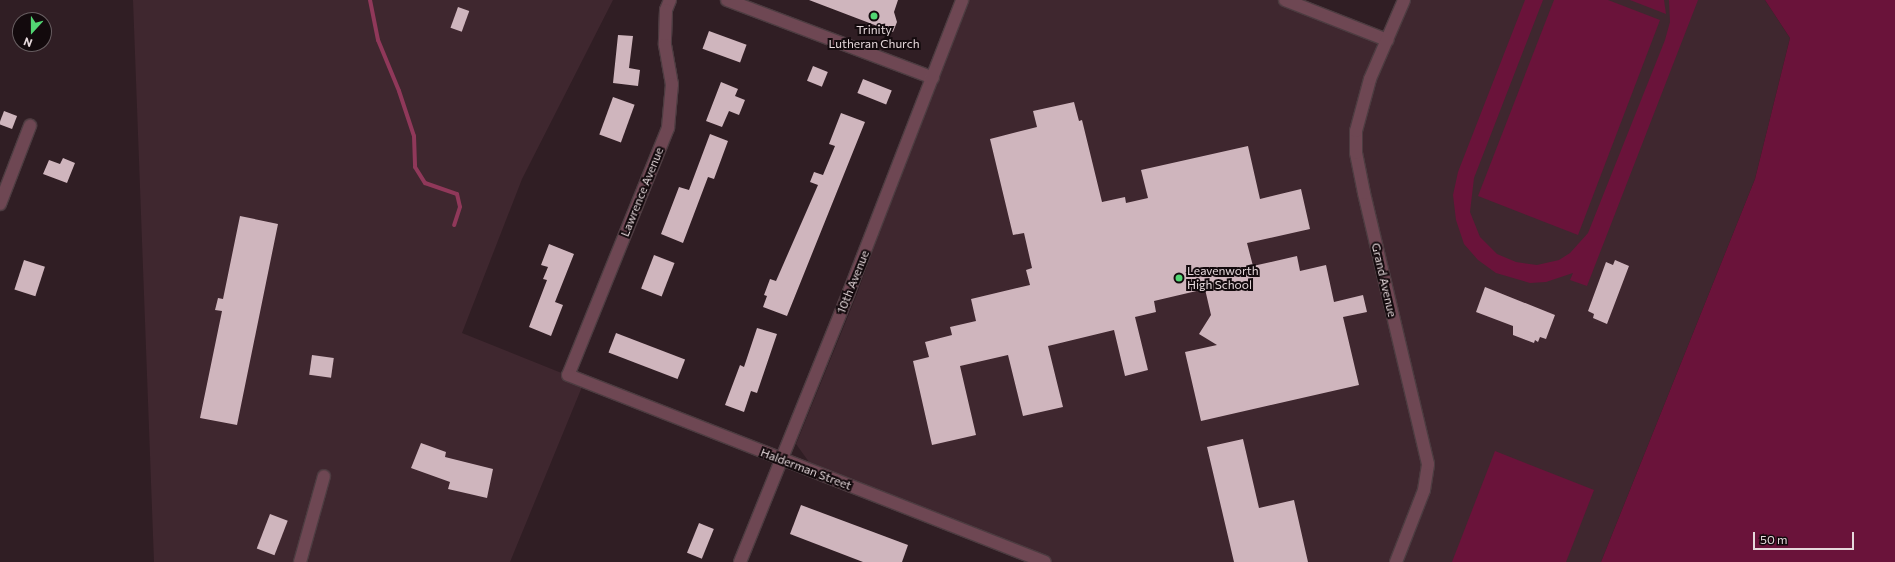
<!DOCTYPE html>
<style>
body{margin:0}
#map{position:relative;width:1895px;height:562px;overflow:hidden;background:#301e24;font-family:Commissioner,sans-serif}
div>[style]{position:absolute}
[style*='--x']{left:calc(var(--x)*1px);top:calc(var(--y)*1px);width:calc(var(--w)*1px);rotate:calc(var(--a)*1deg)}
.built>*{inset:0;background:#3f272f}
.green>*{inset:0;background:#6a133a}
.stream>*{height:4px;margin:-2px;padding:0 2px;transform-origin:2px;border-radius:2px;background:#90385a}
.building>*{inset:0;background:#cfb5bd;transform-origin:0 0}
.roads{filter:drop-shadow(1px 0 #4d3c41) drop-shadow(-1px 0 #4d3c41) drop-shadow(0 1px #4d3c41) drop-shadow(0 -1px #4d3c41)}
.minor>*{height:12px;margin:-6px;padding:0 6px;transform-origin:6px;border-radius:6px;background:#6e4753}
.tertiary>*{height:12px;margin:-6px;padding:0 6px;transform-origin:6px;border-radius:6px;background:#6e4753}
.dots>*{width:11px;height:11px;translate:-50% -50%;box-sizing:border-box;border:2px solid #130a0d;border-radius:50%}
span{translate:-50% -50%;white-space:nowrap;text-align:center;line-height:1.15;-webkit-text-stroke:4px #130a0d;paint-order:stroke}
.poi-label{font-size:12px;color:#e6d9dc}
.left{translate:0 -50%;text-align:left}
.street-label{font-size:12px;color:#e6d9dc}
.north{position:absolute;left:12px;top:12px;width:40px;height:40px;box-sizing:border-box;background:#130a0d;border:1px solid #675d60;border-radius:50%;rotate:201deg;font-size:11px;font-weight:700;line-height:16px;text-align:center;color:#e6d9dc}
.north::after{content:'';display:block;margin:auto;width:14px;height:18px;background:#52d673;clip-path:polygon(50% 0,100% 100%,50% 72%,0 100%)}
.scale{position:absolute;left:1753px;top:532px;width:101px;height:18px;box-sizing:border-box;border:2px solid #e6d9dc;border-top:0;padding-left:5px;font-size:12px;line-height:14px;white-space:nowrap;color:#e6d9dc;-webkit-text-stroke:3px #130a0d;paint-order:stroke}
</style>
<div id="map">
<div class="built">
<div style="clip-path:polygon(133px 0,613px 0,522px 179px,462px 333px,584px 382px,510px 562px,154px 562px)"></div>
<div style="clip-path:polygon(962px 0,1285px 0,1387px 40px,1404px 0,1765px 0,1790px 38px,1755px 179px,1601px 562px,1045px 562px,978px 536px,809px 462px,796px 444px,857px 294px)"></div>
</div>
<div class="green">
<div style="clip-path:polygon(1525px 0,1543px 0,1474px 178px,1470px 212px,1480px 237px,1497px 254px,1516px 262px,1537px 265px,1559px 260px,1570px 253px,1588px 233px,1665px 40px,1670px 22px,1669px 0,1698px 0,1587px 286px,1570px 280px,1573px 273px,1546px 282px,1530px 283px,1496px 273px,1478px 260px,1464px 244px,1456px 220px,1453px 195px,1458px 172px)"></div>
<div style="clip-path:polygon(1554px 0,1608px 0,1660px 20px,1578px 235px,1478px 196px)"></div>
<div style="clip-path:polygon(1630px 0,1664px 0,1666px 14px)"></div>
<div style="clip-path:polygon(1765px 0,1895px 0,1895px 562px,1601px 562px,1755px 179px,1790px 38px)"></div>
<div style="clip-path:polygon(1495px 451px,1594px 490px,1566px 562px,1452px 562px)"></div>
</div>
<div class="stream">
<div style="--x:370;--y:0;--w:41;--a:78.7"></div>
<div style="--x:378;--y:40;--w:55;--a:67.6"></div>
<div style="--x:399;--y:91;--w:47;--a:71.6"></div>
<div style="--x:414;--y:136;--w:31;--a:88"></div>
<div style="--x:415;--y:167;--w:19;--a:58"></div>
<div style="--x:425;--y:183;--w:34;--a:19"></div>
<div style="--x:457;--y:194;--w:13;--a:77"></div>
<div style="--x:460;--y:207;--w:19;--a:108"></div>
</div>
<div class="building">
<div style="clip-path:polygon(809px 0,898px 0,894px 12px,897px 22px,893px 32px)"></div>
<div style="left:458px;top:7px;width:12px;height:22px;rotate:20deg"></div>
<div style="left:709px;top:31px;width:40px;height:19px;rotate:20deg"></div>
<div style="clip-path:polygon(618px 35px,633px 36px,629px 68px,640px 70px,638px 86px,613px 83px)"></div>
<div style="left:813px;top:66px;width:16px;height:16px;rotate:22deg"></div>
<div style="left:863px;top:79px;width:31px;height:15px;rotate:22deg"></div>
<div style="clip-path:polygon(721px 82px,738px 89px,735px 96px,745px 100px,739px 115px,729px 111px,722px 127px,706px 121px)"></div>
<div style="left:613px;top:97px;width:23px;height:40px;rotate:20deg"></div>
<div style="clip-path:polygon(1074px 102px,1079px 121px,1082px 120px,1102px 202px,1125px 197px,1126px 203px,1148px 198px,1141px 170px,1248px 146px,1260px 199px,1301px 189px,1310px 229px,1247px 243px,1253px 266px,1297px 256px,1300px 271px,1326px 265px,1334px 302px,1363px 295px,1367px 312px,1343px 317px,1359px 385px,1201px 421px,1185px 352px,1217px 345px,1199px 334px,1211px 315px,1205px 289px,1154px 301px,1156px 312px,1135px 317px,1148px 370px,1125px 376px,1114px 330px,1048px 346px,1063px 407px,1023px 416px,1008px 355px,960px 366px,976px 435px,932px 445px,913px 361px,929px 357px,925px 342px,952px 335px,950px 327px,976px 321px,971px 299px,1030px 285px,1026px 270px,1032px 268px,1024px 233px,1013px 235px,990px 139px,1037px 127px,1033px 111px)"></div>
<div style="left:4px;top:111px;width:14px;height:14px;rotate:21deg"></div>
<div style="clip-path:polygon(841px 113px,865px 122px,787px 316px,763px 307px,767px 296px,764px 295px,770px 279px,776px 281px,818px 185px,810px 182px,814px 172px,823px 175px,835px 146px,829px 144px)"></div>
<div style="clip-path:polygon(710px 134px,728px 141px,714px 179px,708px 177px,683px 243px,661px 234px,679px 187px,689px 190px)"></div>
<div style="clip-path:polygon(63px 158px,75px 163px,67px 183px,43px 174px,49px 160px,60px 164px)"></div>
<div style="clip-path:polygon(240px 216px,278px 224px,237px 425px,200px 418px,222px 311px,215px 310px,218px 298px,223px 299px)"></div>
<div style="clip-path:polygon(549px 244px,574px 254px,555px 302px,563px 305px,551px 336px,529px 327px,547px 280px,543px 279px,548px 267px,541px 265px)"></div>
<div style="left:654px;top:255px;width:22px;height:36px;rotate:21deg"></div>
<div style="left:24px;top:260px;width:22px;height:31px;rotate:18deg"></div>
<div style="clip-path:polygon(1615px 260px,1629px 266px,1607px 324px,1593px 318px,1594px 314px,1588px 311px,1606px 262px,1613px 265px)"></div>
<div style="clip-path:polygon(1485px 287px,1555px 315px,1546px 339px,1540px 337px,1538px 342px,1535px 340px,1534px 343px,1513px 335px,1513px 326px,1476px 312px)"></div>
<div style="clip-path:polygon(757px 328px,777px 334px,757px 393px,751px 391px,744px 412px,725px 405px,740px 365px,744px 367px)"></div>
<div style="left:616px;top:333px;width:74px;height:21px;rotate:21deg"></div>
<div style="left:312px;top:355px;width:22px;height:20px;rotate:8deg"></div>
<div style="clip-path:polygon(1243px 439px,1259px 508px,1294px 500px,1308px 562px,1234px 562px,1207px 447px)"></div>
<div style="clip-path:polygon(421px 443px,446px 452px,445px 457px,493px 469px,487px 498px,448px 489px,450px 482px,411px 468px)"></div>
<div style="clip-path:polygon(801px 505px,908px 545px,902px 562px,863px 562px,790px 534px)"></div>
<div style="left:270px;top:514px;width:19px;height:37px;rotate:21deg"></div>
<div style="left:699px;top:523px;width:16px;height:32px;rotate:22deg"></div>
</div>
<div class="roads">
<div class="minor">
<div style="--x:670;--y:0;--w:11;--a:112"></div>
<div style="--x:666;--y:10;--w:35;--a:92"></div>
<div style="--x:665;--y:45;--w:40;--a:80"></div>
<div style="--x:672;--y:84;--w:44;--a:95.2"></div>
<div style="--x:668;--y:128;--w:266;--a:112"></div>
<div style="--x:568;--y:375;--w:512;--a:21.41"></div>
<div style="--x:1285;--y:0;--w:110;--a:21.4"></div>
<div style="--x:0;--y:204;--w:84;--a:-69"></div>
<div style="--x:300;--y:562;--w:89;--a:-74.4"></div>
<div style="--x:1396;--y:562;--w:77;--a:-68.7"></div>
<div style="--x:1424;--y:490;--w:26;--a:-81"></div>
<div style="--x:1428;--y:464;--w:278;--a:-103.3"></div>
<div style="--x:1364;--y:193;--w:41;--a:-101.3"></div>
<div style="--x:1356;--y:153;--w:22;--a:-90"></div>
<div style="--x:1356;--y:131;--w:54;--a:-74.9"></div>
<div style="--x:1370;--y:79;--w:86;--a:-66.7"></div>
</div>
<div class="tertiary">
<div style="--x:727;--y:0;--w:220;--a:20.7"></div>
<div style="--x:740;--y:562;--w:291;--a:-68"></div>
<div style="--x:849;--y:292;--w:313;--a:-68.8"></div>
</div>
</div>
<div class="dots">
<div style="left:874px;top:16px;background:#52d673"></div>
<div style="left:1179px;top:278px;background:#52d673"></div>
</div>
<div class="poi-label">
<span style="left:874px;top:37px">Trinity<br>Lutheran Church</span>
<span class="left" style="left:1187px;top:278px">Leavenworth<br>High School</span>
</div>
<div class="street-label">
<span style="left:642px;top:192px;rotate:-68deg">Lawrence Avenue</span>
<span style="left:1384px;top:280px;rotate:77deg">Grand Avenue</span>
<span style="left:853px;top:282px;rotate:-68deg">10th Avenue</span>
<span style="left:806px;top:469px;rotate:21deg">Halderman Street</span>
</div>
<div class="north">N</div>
<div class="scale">50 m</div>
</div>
